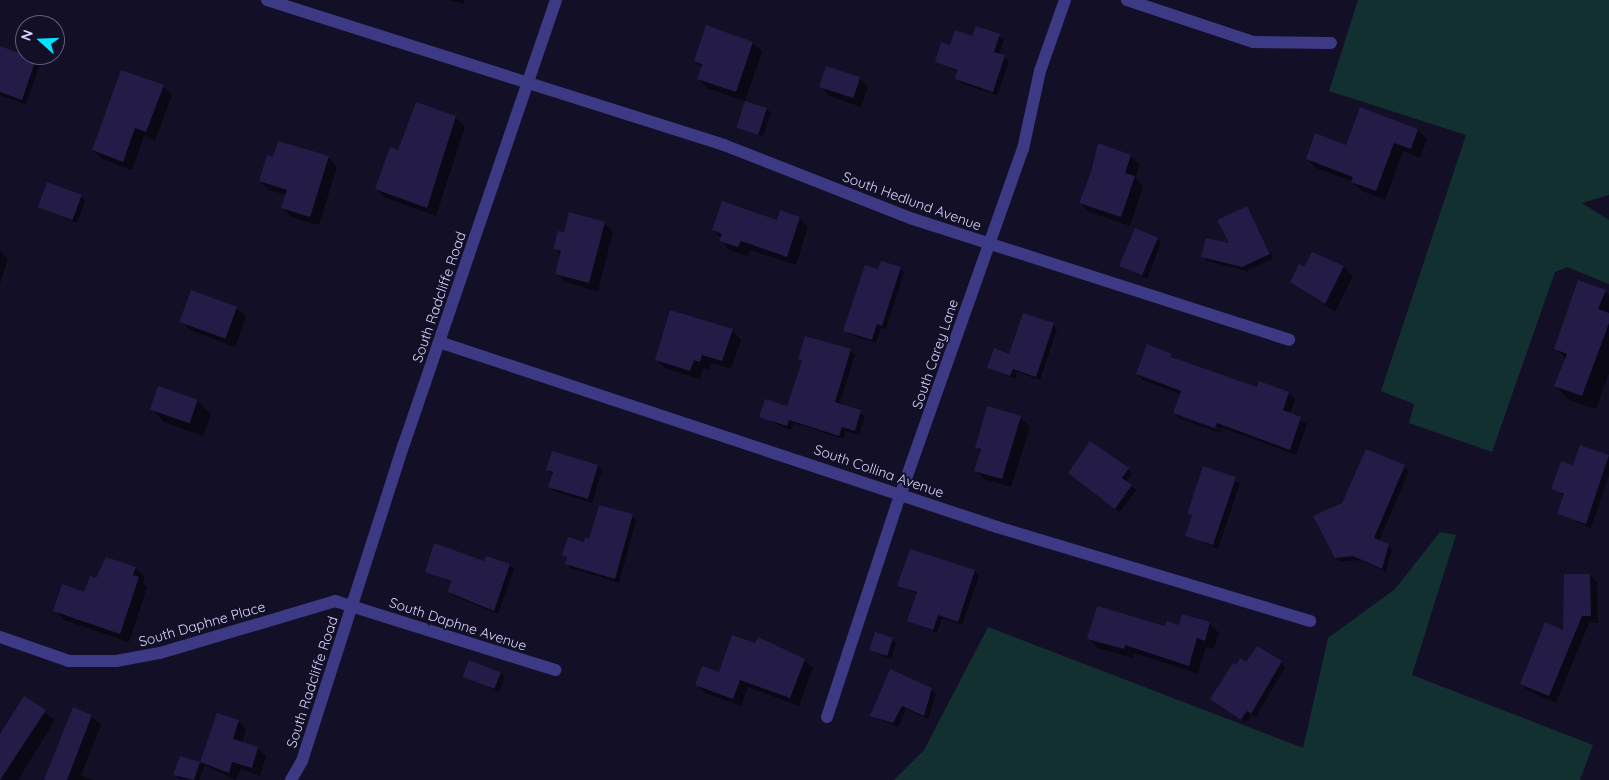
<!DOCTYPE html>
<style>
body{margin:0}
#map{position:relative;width:1609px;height:780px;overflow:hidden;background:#130f26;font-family:Quicksand,sans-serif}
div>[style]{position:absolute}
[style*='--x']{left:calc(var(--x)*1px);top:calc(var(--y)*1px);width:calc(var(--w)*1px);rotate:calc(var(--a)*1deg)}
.green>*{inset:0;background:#12302f}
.shadow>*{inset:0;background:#0007}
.building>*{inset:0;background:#241b47;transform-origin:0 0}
.minor>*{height:12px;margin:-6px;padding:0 6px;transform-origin:6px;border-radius:6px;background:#3d3a85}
span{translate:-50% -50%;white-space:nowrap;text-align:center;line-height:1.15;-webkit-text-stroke:4px #130f26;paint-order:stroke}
.street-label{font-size:14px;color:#d9d4ff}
.north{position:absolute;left:15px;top:15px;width:50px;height:50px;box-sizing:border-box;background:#130f26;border:1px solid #625e7d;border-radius:50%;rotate:290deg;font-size:14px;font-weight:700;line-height:20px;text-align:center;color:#d9d4ff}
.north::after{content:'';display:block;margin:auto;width:18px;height:22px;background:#00e5ff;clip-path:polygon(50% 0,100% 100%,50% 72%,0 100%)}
</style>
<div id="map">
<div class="green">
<div style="clip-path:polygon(1358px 0,1609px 0,1609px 195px,1582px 203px,1609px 220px,1609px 284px,1567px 267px,1555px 272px,1492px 452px,1409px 423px,1414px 404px,1381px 391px,1466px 135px,1329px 91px)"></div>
<div style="clip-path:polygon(1440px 532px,1456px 535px,1412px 675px,1593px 745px,1580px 780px,894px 780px,924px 750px,988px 627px,1303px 748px,1328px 638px,1395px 589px)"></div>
</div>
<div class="shadow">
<div style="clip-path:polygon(451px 0,465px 0,463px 4px)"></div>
<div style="clip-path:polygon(976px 27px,1004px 39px,999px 55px,1009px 61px,997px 95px,960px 83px,956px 78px,958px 72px,936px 62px,950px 47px,973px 37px)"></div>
<div style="clip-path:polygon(753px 43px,762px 52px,745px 101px,707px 88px,698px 78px,702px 68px,695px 61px)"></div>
<div style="clip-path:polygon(0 47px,40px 64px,26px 104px,0 95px)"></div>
<div style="clip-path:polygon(859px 78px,868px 87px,861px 107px,829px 96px,820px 86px)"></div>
<div style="clip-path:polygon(163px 86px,172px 95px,155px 141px,144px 136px,132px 170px,102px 159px,93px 150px)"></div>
<div style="clip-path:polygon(767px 109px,771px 113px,763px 137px,738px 126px)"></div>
<div style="clip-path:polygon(455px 117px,465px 127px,436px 216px,386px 198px,376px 189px,398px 152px)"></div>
<div style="clip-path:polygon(1418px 130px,1427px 139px,1420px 158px,1403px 151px,1385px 200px,1362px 191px,1353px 182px,1316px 168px,1307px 159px)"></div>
<div style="clip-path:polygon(1098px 145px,1131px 156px,1140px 165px,1135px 178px,1143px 186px,1130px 226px,1089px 212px,1080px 203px,1092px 173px)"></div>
<div style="clip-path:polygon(328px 157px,337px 167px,319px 225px,291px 217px,282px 207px,286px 195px,269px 190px,260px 181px,274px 158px)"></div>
<div style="clip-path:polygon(81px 196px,85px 200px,77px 223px,39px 207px)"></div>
<div style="clip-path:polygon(1247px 207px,1273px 258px,1247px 271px,1207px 261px,1203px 257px,1231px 245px)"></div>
<div style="clip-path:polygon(799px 218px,808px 227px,796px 265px,750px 250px,748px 256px,729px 250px,714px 230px)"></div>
<div style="clip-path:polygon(604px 223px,613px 232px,598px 291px,565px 282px,556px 273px,561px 255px,555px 249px,565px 234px)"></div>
<div style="clip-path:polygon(1157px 239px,1161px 243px,1147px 279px,1121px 266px)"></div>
<div style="clip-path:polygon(0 251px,8px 259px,0 284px)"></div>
<div style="clip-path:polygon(1313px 254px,1344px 267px,1353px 276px,1335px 312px,1291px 282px,1305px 268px)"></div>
<div style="clip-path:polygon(900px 268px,904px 273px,886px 329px,881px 328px,876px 343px,849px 334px,845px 330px,879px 271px)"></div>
<div style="clip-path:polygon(1605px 291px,1609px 295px,1609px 373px,1596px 409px,1569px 400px,1556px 386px,1566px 359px,1555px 348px)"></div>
<div style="clip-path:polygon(237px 308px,246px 317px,235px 347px,190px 330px,181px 321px)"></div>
<div style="clip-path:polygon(1053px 324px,1057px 329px,1040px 380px,1017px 372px,1015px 379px,988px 368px)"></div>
<div style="clip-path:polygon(732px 330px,741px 340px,731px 369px,711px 363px,709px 370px,703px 368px,700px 379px,665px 368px,656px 359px)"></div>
<div style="clip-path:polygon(850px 351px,855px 355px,839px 405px,865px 416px,859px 435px,846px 431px,843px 439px,794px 423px,791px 430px,761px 417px,788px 408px,803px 362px,799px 359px)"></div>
<div style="clip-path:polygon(evenodd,1171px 355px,1177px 360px,1258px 388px,1260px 383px,1289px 393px,1295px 399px,1290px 414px,1307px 424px,1296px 455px,1223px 428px,1221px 433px,1181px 419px,1174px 413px,1181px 394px,1143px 380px,1137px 374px,1171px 355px,1180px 414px,1221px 429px,1221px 431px,1180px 417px,1180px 414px)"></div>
<div style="clip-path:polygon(159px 387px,198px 401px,211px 415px,203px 436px,164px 422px,151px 408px)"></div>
<div style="clip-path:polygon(988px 408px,1021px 418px,1030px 427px,1011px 487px,984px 479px,975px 470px,981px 452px,976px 447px)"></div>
<div style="clip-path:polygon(1581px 446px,1609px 456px,1609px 475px,1591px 528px,1558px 514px,1565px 496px,1553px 489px,1574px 467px)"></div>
<div style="clip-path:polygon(1366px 450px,1409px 471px,1379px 541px,1392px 549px,1386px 572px,1359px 560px,1341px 562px,1336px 558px,1343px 504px)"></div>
<div style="clip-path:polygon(598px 466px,602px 470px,592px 503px,554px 491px,550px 487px,554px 475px,547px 470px)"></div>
<div style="clip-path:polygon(1204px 468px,1240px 483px,1218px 549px,1186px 535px,1192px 517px,1189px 514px)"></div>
<div style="clip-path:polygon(1128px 469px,1132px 474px,1126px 482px,1136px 490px,1120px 512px,1074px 477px)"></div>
<div style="clip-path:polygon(632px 515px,636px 520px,619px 583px,571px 568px,566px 563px,568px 559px,563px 554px)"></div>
<div style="clip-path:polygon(910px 551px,975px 571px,979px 576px,962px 625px,942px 618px,937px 633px,909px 621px,917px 594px,899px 585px)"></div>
<div style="clip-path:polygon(485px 562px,509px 565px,514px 569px,498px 614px,454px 596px,449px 592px,452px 583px,426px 571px)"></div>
<div style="clip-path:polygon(102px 565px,135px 568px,145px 577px,143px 583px,147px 587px,129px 642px,64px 620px,55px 610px,85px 593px,97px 580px)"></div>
<div style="clip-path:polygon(1590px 575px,1597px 582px,1598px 623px,1589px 623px,1556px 703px,1529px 691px,1521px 684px,1565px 631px)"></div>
<div style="clip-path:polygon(1209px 623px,1219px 633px,1214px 649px,1206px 647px,1198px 674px,1134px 653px,1133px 658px,1098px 648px,1089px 639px)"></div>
<div style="clip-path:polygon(892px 639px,896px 643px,891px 659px,872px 651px)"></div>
<div style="clip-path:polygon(804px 660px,813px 668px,799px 706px,748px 687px,741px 706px,705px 693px,697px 685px,719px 674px)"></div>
<div style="clip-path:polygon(1281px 662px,1285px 667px,1256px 717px,1252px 714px,1246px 723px,1216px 703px,1236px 666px)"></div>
<div style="clip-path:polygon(500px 673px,505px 677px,499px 692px,465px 677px)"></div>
<div style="clip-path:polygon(931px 689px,936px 694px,928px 719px,906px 709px,898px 727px,872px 716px)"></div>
<div style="clip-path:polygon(24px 698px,55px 720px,18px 780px,0 780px,0 731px,2px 733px)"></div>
<div style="clip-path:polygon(218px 715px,238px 721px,246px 729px,242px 743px,257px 748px,266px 756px,260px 776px,241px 769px,236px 780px,205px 765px,199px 780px,179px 779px,175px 774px,181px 757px,201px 764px)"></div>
<div style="clip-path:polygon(91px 716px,101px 725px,81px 775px,94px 780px,46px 780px)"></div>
</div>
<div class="building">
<div style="clip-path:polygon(706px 25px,753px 42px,736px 92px,697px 79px,702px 64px,694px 61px)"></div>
<div style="clip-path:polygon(976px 26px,1000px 34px,994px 52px,1005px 55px,993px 92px,955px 79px,957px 70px,935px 62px,941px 42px,950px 45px,955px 30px,972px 36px)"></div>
<div style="clip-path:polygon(0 46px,36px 59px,22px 100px,0 92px)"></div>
<div style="left:826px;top:66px;width:36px;height:22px;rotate:18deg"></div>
<div style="clip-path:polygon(121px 70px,164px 85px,146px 132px,135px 128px,123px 162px,92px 150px)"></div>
<div style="left:745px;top:101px;width:23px;height:28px;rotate:18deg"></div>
<div style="clip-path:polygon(416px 102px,456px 116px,427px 208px,375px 189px,390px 147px,398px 150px)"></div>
<div style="clip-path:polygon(1360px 107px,1418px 129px,1411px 149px,1394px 143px,1376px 191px,1351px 182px,1353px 177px,1306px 159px,1315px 133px,1346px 145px)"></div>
<div style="clip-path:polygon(278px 141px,329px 156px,310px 217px,281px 208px,287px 190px,259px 181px,267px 155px,273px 157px)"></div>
<div style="clip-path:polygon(1098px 143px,1131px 155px,1125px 173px,1135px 176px,1121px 217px,1079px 203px,1091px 172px)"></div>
<div style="left:47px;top:182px;width:37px;height:27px;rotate:20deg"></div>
<div style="clip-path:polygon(722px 201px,777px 220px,780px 210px,800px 217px,787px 257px,741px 241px,738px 247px,719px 241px,722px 234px,712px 230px)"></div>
<div style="clip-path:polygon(1247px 206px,1270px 254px,1242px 267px,1201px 257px,1206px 238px,1229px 243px,1217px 220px)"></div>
<div style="clip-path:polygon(569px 212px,605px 222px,589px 283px,555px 274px,561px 251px,553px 249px,558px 231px,564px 232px)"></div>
<div style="left:1135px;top:228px;width:25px;height:41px;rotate:23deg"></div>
<div style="clip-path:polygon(1312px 252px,1344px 266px,1325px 304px,1290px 282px,1299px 264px,1304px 267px)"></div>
<div style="clip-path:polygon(881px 261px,901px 267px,882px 326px,877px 324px,872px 340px,843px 331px,865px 265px,878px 269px)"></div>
<div style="clip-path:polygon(1578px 280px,1606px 290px,1598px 309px,1609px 313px,1609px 323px,1582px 396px,1554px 386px,1567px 354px,1554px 349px)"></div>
<div style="left:191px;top:290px;width:49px;height:34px;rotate:20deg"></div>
<div style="clip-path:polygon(670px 310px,733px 329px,722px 361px,702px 355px,700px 362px,694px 360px,690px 371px,655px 360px)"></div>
<div style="clip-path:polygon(1023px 313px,1054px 323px,1036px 377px,1013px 369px,1010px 376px,987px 368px,994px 348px,1009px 354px)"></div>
<div style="clip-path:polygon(805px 336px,851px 349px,835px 402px,861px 410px,855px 431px,842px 427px,839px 436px,789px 420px,787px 426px,759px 417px,765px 399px,787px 406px,802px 361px,798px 359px)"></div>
<div style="clip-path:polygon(1147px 344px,1172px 354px,1171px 357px,1257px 387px,1259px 381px,1289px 392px,1283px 410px,1301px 417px,1290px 450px,1217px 423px,1215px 428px,1173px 413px,1181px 391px,1136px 374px)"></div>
<div style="left:158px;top:386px;width:42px;height:25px;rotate:19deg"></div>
<div style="clip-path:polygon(987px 406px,1021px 416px,1002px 479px,974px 471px,981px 449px,975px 448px)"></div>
<div style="clip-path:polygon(1090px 441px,1129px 468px,1122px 478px,1132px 485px,1115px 509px,1068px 473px)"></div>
<div style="clip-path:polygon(1580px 445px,1609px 455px,1586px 524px,1557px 514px,1564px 494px,1551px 489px,1561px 461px,1573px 465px)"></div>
<div style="clip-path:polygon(1366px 449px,1405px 465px,1374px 538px,1389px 544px,1382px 569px,1353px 556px,1335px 558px,1313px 516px,1342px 503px)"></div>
<div style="clip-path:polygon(552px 451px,598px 465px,588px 499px,548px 487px,553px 472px,546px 470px)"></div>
<div style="clip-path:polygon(1203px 466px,1236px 477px,1213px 545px,1185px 536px,1192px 515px,1187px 514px)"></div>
<div style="clip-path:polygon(599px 505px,633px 514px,615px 579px,565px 564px,567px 557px,562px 555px,568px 537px,584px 542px,585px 537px,589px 539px)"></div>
<div style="clip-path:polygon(434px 543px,484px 561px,486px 556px,510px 564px,494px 611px,448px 592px,451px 581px,425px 572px)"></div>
<div style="clip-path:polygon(910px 549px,975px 570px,958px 622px,938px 615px,933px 630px,907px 621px,917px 592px,897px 586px)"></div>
<div style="clip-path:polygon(106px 557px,136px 567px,133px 575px,139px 577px,120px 634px,53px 611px,62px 584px,84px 592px,90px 576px,96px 578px)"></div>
<div style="clip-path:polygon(1564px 574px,1590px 574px,1591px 616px,1582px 616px,1549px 696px,1520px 684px,1545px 622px,1563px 630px)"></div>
<div style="clip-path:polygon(1097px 606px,1165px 626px,1167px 621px,1179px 625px,1182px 614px,1210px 622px,1205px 641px,1197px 638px,1189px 666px,1125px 645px,1124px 649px,1087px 639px)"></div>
<div style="left:875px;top:632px;width:19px;height:19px;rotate:18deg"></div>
<div style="clip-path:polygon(732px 635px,755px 643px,758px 637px,805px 659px,790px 698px,740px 680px,733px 699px,695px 685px,702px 666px,719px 672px)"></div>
<div style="clip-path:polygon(1257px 646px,1282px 661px,1251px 714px,1247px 711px,1241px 720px,1210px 699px,1233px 663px,1236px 665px,1240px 658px,1246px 662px)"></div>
<div style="left:469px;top:660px;width:34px;height:18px;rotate:21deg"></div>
<div style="clip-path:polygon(890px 669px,932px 688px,924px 716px,902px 706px,893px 723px,870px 716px)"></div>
<div style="clip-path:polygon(24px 696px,46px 710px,0 780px,0 734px)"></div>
<div style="clip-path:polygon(73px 707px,92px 715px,67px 780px,44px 780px)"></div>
<div style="clip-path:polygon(217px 713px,239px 720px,233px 739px,258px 747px,252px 768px,232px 762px,229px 773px,200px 762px)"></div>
<div style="clip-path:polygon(180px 756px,200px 762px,194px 780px,173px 775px)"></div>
</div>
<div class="minor">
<div style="--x:267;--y:0;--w:479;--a:17.6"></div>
<div style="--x:724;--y:145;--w:203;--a:21.4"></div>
<div style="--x:913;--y:219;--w:395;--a:17.8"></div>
<div style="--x:1127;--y:0;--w:133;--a:18.4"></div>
<div style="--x:1253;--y:42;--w:78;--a:0.7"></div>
<div style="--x:439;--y:342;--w:588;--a:18.34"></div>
<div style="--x:997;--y:527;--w:327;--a:16.7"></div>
<div style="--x:0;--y:637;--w:73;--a:19.2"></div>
<div style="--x:69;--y:661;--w:47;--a:0"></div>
<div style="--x:116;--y:661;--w:45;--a:-10.3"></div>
<div style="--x:160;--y:653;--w:183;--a:-16.5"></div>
<div style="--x:335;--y:601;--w:231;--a:17.4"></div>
<div style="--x:827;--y:717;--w:221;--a:-71.8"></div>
<div style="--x:896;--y:507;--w:380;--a:-70.5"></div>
<div style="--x:1023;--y:149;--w:80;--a:-77.7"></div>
<div style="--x:1040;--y:71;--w:75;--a:-70.6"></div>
<div style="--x:291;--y:780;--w:22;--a:-60"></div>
<div style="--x:302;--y:761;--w:333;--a:-72.2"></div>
<div style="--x:404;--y:444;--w:469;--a:-71.1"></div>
</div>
<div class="street-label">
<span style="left:912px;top:201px;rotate:20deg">South Hedlund Avenue</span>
<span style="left:439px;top:297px;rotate:-71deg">South Radcliffe Road</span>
<span style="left:935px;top:354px;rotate:-71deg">South Carey Lane</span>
<span style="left:879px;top:471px;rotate:19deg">South Collina Avenue</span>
<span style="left:202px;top:624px;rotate:-16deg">South Daphne Place</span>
<span style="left:458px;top:624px;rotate:18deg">South Daphne Avenue</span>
<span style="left:312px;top:682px;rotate:-72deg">South Radcliffe Road</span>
</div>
<div class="north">N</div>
</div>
